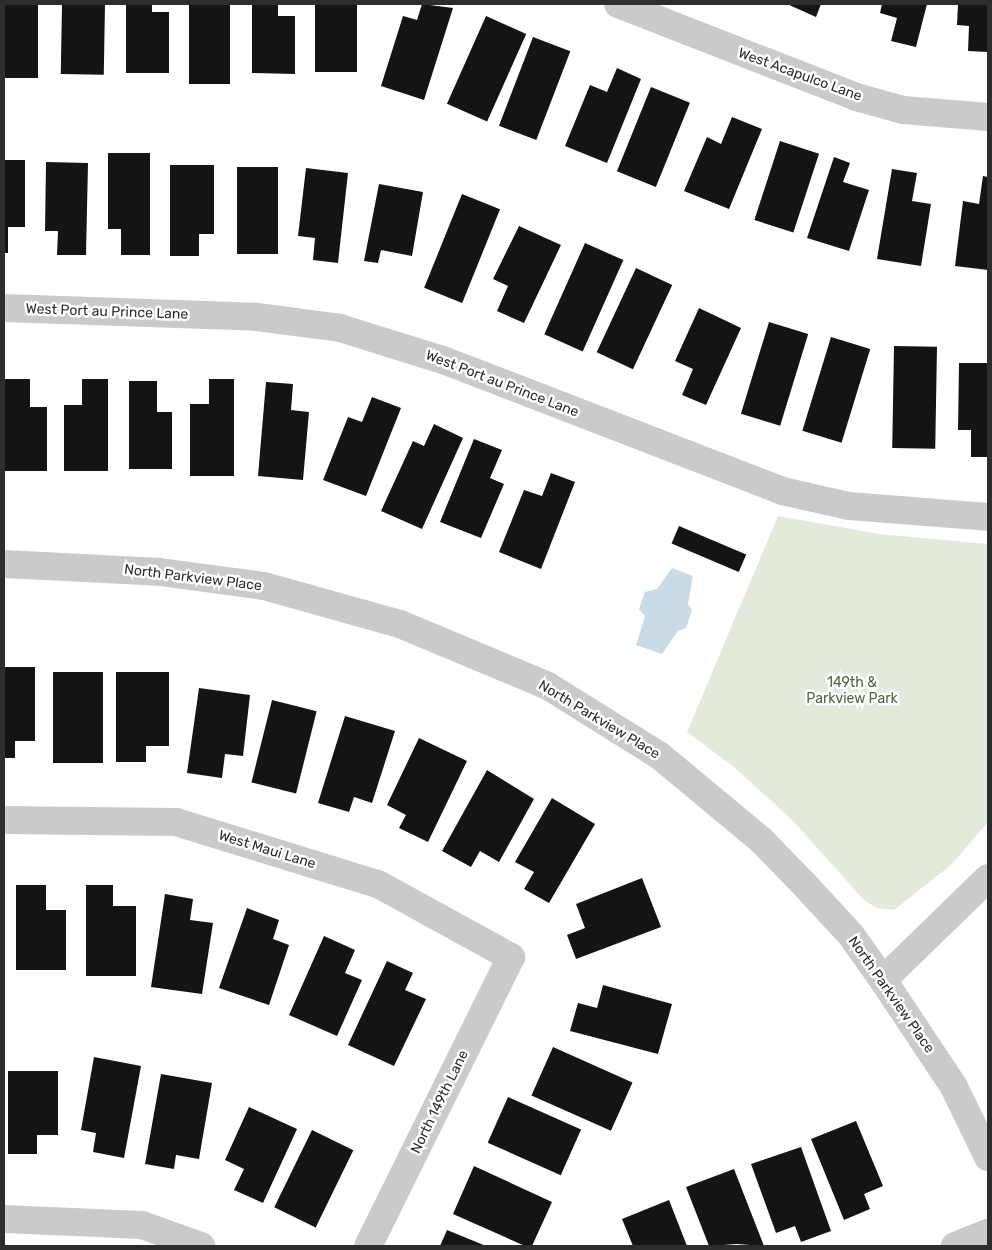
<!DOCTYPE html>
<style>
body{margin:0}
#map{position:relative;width:992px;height:1250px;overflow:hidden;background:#fff;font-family:Rubik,sans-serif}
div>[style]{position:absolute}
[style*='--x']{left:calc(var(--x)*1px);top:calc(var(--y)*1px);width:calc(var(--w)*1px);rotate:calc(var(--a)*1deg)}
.green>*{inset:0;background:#e3eadc}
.water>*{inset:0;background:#cadbe8}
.building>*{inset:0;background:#141414;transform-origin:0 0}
.minor>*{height:28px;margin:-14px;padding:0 14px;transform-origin:14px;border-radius:14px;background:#cacaca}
.tertiary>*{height:28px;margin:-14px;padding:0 14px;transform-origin:14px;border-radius:14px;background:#cacaca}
span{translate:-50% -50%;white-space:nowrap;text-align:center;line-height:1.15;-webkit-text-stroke:5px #fff;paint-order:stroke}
.street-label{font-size:14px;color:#2d2d2d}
.park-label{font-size:14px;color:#50653f}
.frame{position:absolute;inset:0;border:5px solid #2d2d2d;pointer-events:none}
</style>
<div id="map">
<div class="green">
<div style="clip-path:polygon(778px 516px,879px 534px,988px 544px,988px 822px,951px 865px,894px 910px,876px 908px,864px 900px,792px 820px,734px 767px,687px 732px)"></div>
</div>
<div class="water">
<div style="clip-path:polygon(672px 568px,693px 576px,688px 604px,692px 610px,686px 628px,678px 631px,662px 654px,636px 645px,645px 616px,639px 609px,645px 592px,657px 589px)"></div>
</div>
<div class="building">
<div style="left:4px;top:4px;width:34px;height:74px"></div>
<div style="left:62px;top:4px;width:43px;height:70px;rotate:1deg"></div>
<div style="clip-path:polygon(126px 4px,152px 4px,152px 12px,169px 12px,169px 73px,126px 73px)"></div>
<div style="left:189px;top:4px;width:41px;height:80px"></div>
<div style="clip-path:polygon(252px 4px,278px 4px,278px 16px,295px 16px,295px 74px,252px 73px)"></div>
<div style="left:315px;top:4px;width:42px;height:68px"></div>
<div style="clip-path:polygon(422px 4px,453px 8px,424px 100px,381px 86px,403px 16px,417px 20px)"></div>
<div style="clip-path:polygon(787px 4px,821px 4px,816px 17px)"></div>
<div style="clip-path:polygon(882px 4px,927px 4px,916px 47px,891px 41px,897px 18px,880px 13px)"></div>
<div style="clip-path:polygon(958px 4px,988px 4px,988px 52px,968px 51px,969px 26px,957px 25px)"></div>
<div style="left:486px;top:16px;width:44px;height:96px;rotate:24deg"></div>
<div style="left:533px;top:37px;width:40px;height:95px;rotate:21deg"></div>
<div style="clip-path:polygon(617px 68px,641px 79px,607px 163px,565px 146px,590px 85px,607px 92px)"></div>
<div style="left:651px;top:87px;width:42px;height:91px;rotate:22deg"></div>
<div style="clip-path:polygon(732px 117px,762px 129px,729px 209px,684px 191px,707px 137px,721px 144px)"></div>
<div style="left:780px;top:141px;width:41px;height:83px;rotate:18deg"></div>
<div style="clip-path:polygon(108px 153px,150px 153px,150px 255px,121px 255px,121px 229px,108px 229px)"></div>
<div style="clip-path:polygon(834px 157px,850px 163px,843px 182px,869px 190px,849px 251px,807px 238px)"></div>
<div style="clip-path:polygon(4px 160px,25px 160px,25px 227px,8px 227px,8px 253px,4px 253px)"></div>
<div style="clip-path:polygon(46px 162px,88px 163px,86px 255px,57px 255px,58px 231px,45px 231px)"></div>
<div style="clip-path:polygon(170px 165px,214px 165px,214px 234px,199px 234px,199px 256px,170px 256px)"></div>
<div style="left:237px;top:167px;width:41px;height:87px"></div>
<div style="clip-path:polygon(306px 168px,348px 173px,338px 263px,313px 260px,315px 238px,298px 236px)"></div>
<div style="clip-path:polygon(892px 169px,917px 173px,912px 201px,931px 204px,921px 266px,877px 259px)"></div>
<div style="clip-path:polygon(983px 176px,988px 177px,988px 270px,955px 266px,963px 201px,979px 204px)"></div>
<div style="clip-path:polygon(379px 184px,423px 192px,412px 256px,381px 250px,378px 263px,364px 261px)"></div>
<div style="left:462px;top:194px;width:41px;height:101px;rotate:22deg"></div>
<div style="clip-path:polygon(519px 226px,561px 245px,524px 323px,497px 311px,508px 286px,493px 279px)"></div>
<div style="left:585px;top:243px;width:42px;height:100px;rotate:24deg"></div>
<div style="left:636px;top:268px;width:40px;height:93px;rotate:25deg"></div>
<div style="clip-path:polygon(699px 308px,741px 328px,706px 405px,682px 395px,693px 369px,675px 361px)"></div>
<div style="left:769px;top:322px;width:41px;height:96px;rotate:17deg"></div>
<div style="left:831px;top:337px;width:41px;height:98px;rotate:17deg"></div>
<div style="left:894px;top:346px;width:43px;height:102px;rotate:1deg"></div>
<div style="clip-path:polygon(959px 363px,988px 363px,988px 457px,971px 457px,971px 430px,958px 430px)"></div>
<div style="clip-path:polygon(4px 379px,30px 379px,30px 407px,47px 407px,47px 471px,4px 471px)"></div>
<div style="clip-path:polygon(82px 379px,108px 379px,108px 471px,64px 471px,64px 405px,82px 405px)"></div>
<div style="clip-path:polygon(209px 379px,234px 379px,234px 476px,190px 476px,190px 404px,209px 404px)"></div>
<div style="clip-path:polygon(129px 381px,157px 381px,157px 412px,172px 412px,172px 469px,129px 469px)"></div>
<div style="clip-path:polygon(266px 382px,293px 384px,291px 410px,309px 412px,303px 480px,258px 476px)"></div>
<div style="clip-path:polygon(372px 397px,401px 408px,366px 496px,323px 480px,348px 417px,362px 422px)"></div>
<div style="clip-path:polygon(434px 424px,463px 438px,422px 529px,381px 511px,413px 441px,424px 446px)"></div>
<div style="clip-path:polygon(474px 439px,502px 450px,490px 478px,504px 484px,481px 538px,440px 522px)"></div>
<div style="clip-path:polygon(551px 473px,575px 482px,541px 569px,499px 552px,524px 490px,542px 496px)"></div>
<div style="left:679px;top:526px;width:73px;height:19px;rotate:23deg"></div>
<div style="clip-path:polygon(4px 667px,35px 667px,35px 741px,15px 741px,15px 758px,4px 758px)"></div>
<div style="left:53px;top:672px;width:50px;height:91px"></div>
<div style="clip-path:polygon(116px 672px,169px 672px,169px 746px,146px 746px,146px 762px,116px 762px)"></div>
<div style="clip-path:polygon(199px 688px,250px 695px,243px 756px,225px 754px,222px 778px,187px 773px)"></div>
<div style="left:272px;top:700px;width:46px;height:85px;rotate:14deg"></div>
<div style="clip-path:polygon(345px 716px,395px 731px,372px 803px,354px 797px,349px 812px,318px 803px)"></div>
<div style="clip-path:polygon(419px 738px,467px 761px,428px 842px,399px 828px,406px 815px,387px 805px)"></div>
<div style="clip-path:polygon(487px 770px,534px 799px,499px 862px,480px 851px,471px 867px,442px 851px)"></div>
<div style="clip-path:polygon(552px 798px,595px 824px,549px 903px,524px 889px,534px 872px,515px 862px)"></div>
<div style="clip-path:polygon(642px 878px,661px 927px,576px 959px,567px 935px,585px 928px,576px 904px)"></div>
<div style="clip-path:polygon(16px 885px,46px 885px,46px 910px,66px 910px,66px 970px,16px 970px)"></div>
<div style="clip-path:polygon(86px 885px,113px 885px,113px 906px,136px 906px,136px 976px,86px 976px)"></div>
<div style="clip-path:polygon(165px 894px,193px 899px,190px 920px,213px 923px,202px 994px,151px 987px)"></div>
<div style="clip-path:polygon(247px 908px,279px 920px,273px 939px,289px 945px,269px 1005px,219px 988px)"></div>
<div style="clip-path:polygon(324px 936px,355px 950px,345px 973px,362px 980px,337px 1036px,289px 1015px)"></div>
<div style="clip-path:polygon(387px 961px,413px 973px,405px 990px,426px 999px,394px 1066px,348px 1045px)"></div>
<div style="clip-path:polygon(603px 985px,672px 1004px,658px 1054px,570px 1031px,578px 1003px,597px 1008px)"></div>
<div style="left:553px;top:1047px;width:87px;height:53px;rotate:24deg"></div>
<div style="clip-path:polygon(94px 1057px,141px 1066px,124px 1158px,93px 1152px,96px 1133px,81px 1130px)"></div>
<div style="clip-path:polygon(8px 1071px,58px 1071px,58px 1135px,37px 1135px,37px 1154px,8px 1154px)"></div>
<div style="clip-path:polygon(161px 1074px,212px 1083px,199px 1159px,176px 1155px,174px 1169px,145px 1164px)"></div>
<div style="left:508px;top:1097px;width:80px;height:50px;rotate:24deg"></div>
<div style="clip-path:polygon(249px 1107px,297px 1129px,263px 1203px,234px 1190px,244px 1169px,225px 1160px)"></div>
<div style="clip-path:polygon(856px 1121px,883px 1186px,864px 1194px,870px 1209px,844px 1220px,811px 1139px)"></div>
<div style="left:312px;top:1130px;width:46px;height:86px;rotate:26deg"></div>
<div style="clip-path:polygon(801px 1147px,831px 1231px,801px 1242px,795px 1226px,776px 1233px,751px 1164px)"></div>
<div style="clip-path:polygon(474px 1166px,552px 1202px,532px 1246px,525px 1246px,453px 1214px)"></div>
<div style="clip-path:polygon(734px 1169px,764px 1246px,737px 1244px,709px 1246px,686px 1187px)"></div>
<div style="clip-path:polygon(669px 1200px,687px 1246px,633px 1246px,622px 1219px)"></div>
<div style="clip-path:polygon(447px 1230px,486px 1246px,440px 1246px)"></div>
</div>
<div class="minor">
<div style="--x:618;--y:4;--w:256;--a:21.3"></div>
<div style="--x:856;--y:97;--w:49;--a:15.5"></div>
<div style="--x:903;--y:110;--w:85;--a:4.7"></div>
<div style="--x:4;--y:308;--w:253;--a:2"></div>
<div style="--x:257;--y:317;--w:84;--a:7.5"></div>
<div style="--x:340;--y:328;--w:108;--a:17.3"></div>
<div style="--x:443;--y:360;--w:363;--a:21.1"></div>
<div style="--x:782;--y:491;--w:69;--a:12.6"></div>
<div style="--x:849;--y:506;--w:139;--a:4.5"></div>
<div style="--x:4;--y:820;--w:172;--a:0.7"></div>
<div style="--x:176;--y:822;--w:211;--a:17.1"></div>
<div style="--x:378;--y:884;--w:152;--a:28.8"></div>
<div style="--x:511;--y:957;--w:322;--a:116.3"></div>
<div style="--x:4;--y:1219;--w:138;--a:2.5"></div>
<div style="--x:142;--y:1225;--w:63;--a:19.6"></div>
<div style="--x:955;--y:1246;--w:35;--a:-22"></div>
</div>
<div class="tertiary">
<div style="--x:4;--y:564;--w:156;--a:2.9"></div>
<div style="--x:160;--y:572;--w:105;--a:7.7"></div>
<div style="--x:264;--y:586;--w:141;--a:15.6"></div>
<div style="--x:400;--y:624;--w:160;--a:22.7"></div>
<div style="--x:548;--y:686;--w:132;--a:32"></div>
<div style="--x:660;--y:756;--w:131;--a:39.7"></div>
<div style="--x:761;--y:840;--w:60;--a:45.7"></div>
<div style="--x:803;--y:883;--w:71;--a:47.3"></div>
<div style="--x:851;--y:935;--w:55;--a:54.6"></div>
<div style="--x:883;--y:980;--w:128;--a:56.4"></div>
<div style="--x:954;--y:1087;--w:78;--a:64.1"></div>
<div style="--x:883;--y:980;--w:146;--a:-44.2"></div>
</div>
<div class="street-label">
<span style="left:800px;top:75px;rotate:20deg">West Acapulco Lane</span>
<span style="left:107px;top:312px;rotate:2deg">West Port au Prince Lane</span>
<span style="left:502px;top:384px;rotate:21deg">West Port au Prince Lane</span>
<span style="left:193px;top:578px;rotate:7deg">North Parkview Place</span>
<span style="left:599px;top:720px;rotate:31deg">North Parkview Place</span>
<span style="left:267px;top:850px;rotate:17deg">West Maui Lane</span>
<span style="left:891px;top:995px;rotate:55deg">North Parkview Place</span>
<span style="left:440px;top:1102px;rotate:-64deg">North 149th Lane</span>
</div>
<div class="park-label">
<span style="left:852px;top:691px">149th &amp;<br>Parkview Park</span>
</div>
<div class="frame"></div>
</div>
